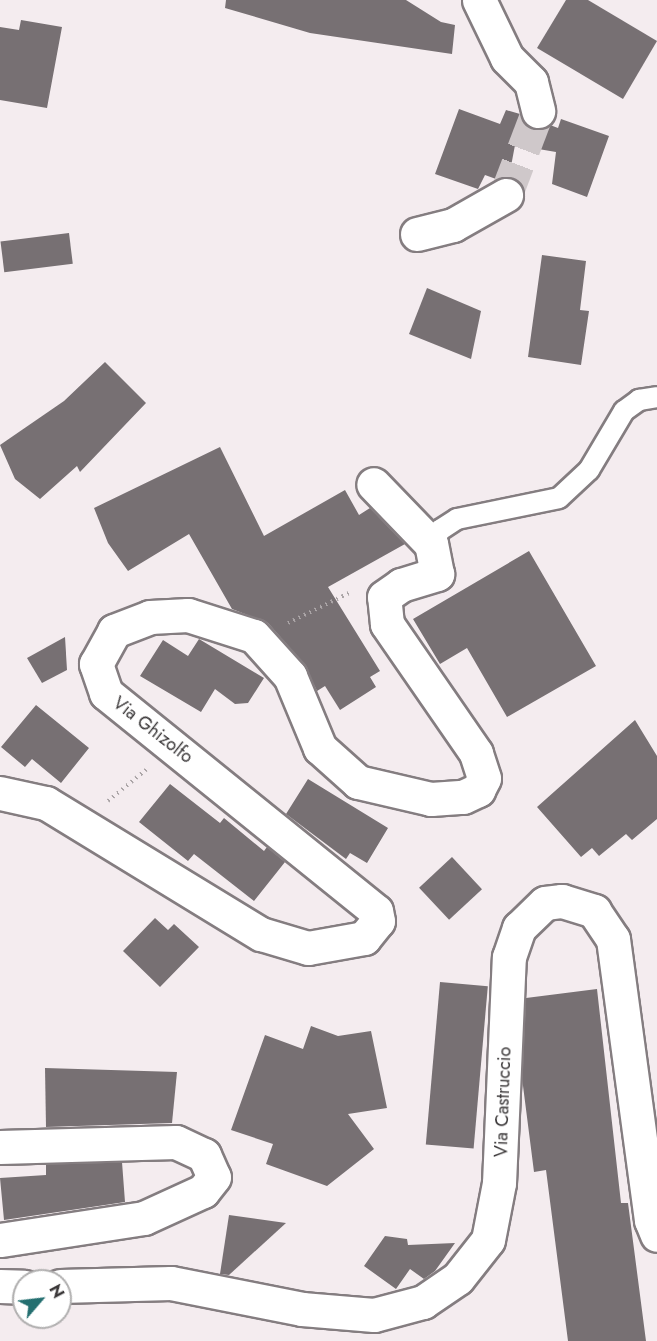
<!DOCTYPE html>
<style>
body{margin:0}
#map{position:relative;width:657px;height:1341px;overflow:hidden;background:#f4ecef;font-family:Jost,sans-serif}
div>[style]{position:absolute}
[style*='--x']{left:calc(var(--x)*1px);top:calc(var(--y)*1px);width:calc(var(--w)*1px);rotate:calc(var(--a)*1deg)}
.building>*{inset:0;background:#777073;transform-origin:0 0}
.street-tunnel>*{height:33px;margin-top:-16.5px;transform-origin:0;background:repeating-linear-gradient(90deg,#cfc8ca 0 33px,transparent 0 49px)}
.path>*{height:4px;margin-top:-2px;transform-origin:0;background:repeating-linear-gradient(90deg,#aba5a7 0 1.5px,transparent 0 6px)}
.roads{filter:drop-shadow(2px 0 #847d80) drop-shadow(-2px 0 #847d80) drop-shadow(0 2px #847d80) drop-shadow(0 -2px #847d80)}
.lane>*{height:20px;margin:-10px;padding:0 10px;transform-origin:10px;border-radius:10px;background:#fff}
.street>*{height:33px;margin:-16.5px;padding:0 16.5px;transform-origin:16.5px;border-radius:16.5px;background:#fff}
span{translate:-50% -50%;white-space:nowrap;text-align:center;line-height:1.15;-webkit-text-stroke:6px #fff;paint-order:stroke}
.street-label{font-size:18px;color:#3a3738}
.north{position:absolute;left:12px;top:1269px;width:60px;height:60px;box-sizing:border-box;background:#fff;border:2px solid #b0afaf;border-radius:50%;rotate:62deg;font-size:16px;font-weight:700;line-height:24px;text-align:center;color:#3a3738}
.north::after{content:'';display:block;margin:auto;width:21px;height:27px;background:#246f70;clip-path:polygon(50% 0,100% 100%,50% 72%,0 100%)}
</style>
<div id="map">
<div class="building">
<div style="clip-path:polygon(226px 0,406px 0,441px 22px,455px 25px,452px 54px,310px 33px,225px 8px)"></div>
<div style="clip-path:polygon(566px 0,588px 0,657px 41px,623px 99px,537px 48px)"></div>
<div style="clip-path:polygon(21px 20px,62px 27px,47px 108px,0 100px,0 27px,19px 30px)"></div>
<div style="clip-path:polygon(459px 109px,500px 124px,506px 110px,520px 114px,533px 129px,550px 125px,558px 128px,561px 119px,609px 136px,587px 197px,552px 184px,556px 152px,515px 145px,509px 177px,496px 179px,485px 175px,478px 189px,435px 174px)"></div>
<div style="left:69px;top:233px;width:31px;height:69px;rotate:83deg"></div>
<div style="clip-path:polygon(542px 255px,586px 261px,580px 310px,589px 311px,581px 365px,528px 357px)"></div>
<div style="clip-path:polygon(427px 288px,481px 311px,471px 359px,409px 334px)"></div>
<div style="clip-path:polygon(105px 362px,146px 403px,80px 472px,77px 466px,40px 499px,15px 479px,0 445px,64px 401px)"></div>
<div style="clip-path:polygon(220px 447px,264px 536px,345px 490px,359px 515px,370px 508px,405px 544px,328px 587px,380px 671px,370px 677px,376px 687px,340px 710px,325px 686px,317px 691px,304px 664px,268px 623px,232px 609px,189px 534px,128px 571px,108px 543px,94px 508px)"></div>
<div style="clip-path:polygon(529px 551px,596px 666px,507px 717px,467px 648px,440px 664px,413px 619px)"></div>
<div style="clip-path:polygon(65px 637px,67px 670px,42px 683px,27px 658px)"></div>
<div style="clip-path:polygon(199px 639px,264px 678px,248px 703px,235px 704px,215px 689px,201px 712px,140px 676px,163px 640px,188px 656px)"></div>
<div style="clip-path:polygon(36px 705px,89px 748px,61px 783px,32px 759px,25px 767px,1px 747px)"></div>
<div style="clip-path:polygon(635px 720px,657px 756px,657px 819px,632px 840px,626px 834px,599px 856px,592px 848px,581px 857px,537px 807px)"></div>
<div style="clip-path:polygon(308px 779px,388px 828px,367px 863px,350px 853px,346px 859px,286px 814px)"></div>
<div style="clip-path:polygon(170px 784px,220px 823px,224px 818px,264px 851px,267px 847px,285px 862px,254px 901px,194px 854px,188px 861px,139px 822px)"></div>
<div style="left:452px;top:857px;width:44px;height:45px;rotate:47deg"></div>
<div style="clip-path:polygon(155px 918px,168px 930px,174px 924px,199px 947px,160px 987px,123px 951px)"></div>
<div style="left:440px;top:982px;width:48px;height:163px;rotate:5deg"></div>
<div style="clip-path:polygon(597px 989px,621px 1203px,628px 1203px,646px 1341px,568px 1341px,546px 1170px,534px 1172px,522px 1078px,526px 998px)"></div>
<div style="clip-path:polygon(311px 1026px,338px 1036px,371px 1031px,387px 1108px,348px 1114px,374px 1149px,327px 1186px,266px 1164px,273px 1144px,231px 1130px,265px 1035px,303px 1049px)"></div>
<div style="clip-path:polygon(45px 1068px,177px 1072px,172px 1123px,46px 1127px)"></div>
<div style="clip-path:polygon(122px 1162px,125px 1202px,4px 1220px,0 1178px,46px 1175px,46px 1164px)"></div>
<div style="clip-path:polygon(229px 1215px,286px 1223px,229px 1275px,220px 1274px)"></div>
<div style="clip-path:polygon(385px 1236px,407px 1239px,408px 1245px,455px 1243px,435px 1271px,424px 1279px,410px 1269px,396px 1289px,364px 1266px)"></div>
</div>
<div class="street-tunnel">
<div style="--x:506;--y:195;--w:90;--a:-69.1"></div>
</div>
<div class="path">
<div style="--x:288;--y:623;--w:70;--a:-26.2"></div>
<div style="--x:108;--y:801;--w:50;--a:-39.4"></div>
</div>
<div class="roads">
<div class="lane">
<div style="--x:431;--y:544;--w:17;--a:-57"></div>
<div style="--x:440;--y:530;--w:20;--a:-33"></div>
<div style="--x:457;--y:519;--w:104;--a:-11.6"></div>
<div style="--x:559;--y:498;--w:41;--a:-43"></div>
<div style="--x:589;--y:470;--w:69;--a:-59.3"></div>
<div style="--x:624;--y:411;--w:19;--a:-36"></div>
<div style="--x:639;--y:400;--w:18;--a:-9"></div>
</div>
<div class="street">
<div style="--x:479;--y:0;--w:64;--a:64.2"></div>
<div style="--x:507;--y:58;--w:34;--a:45"></div>
<div style="--x:531;--y:82;--w:30;--a:76"></div>
<div style="--x:417;--y:234;--w:37;--a:-14"></div>
<div style="--x:453;--y:225;--w:61;--a:-29.5"></div>
<div style="--x:0;--y:793;--w:47;--a:12.3"></div>
<div style="--x:46;--y:803;--w:252;--a:31.4"></div>
<div style="--x:261;--y:934;--w:49;--a:16.6"></div>
<div style="--x:308;--y:948;--w:57;--a:-10.1"></div>
<div style="--x:364;--y:938;--w:22;--a:-51"></div>
<div style="--x:378;--y:921;--w:10;--a:-101"></div>
<div style="--x:376;--y:911;--w:347;--a:-141.1"></div>
<div style="--x:106;--y:693;--w:31;--a:-109"></div>
<div style="--x:96;--y:664;--w:38;--a:-61"></div>
<div style="--x:114;--y:631;--w:39;--a:-21"></div>
<div style="--x:150;--y:617;--w:38;--a:-3"></div>
<div style="--x:188;--y:615;--w:69;--a:17.7"></div>
<div style="--x:254;--y:636;--w:54;--a:48"></div>
<div style="--x:290;--y:676;--w:78;--a:67.4"></div>
<div style="--x:320;--y:748;--w:51;--a:41.8"></div>
<div style="--x:358;--y:782;--w:75;--a:13.1"></div>
<div style="--x:431;--y:799;--w:32;--a:-4"></div>
<div style="--x:463;--y:797;--w:17;--a:-25"></div>
<div style="--x:478;--y:790;--w:13;--a:-63"></div>
<div style="--x:484;--y:778;--w:26;--a:-108"></div>
<div style="--x:476;--y:753;--w:157;--a:-124.6"></div>
<div style="--x:387;--y:624;--w:27;--a:-96"></div>
<div style="--x:384;--y:597;--w:21;--a:-35"></div>
<div style="--x:401;--y:585;--w:38;--a:-17"></div>
<div style="--x:437;--y:574;--w:31;--a:-101"></div>
<div style="--x:431;--y:544;--w:83;--a:-134"></div>
<div style="--x:0;--y:1147;--w:176;--a:-1.6"></div>
<div style="--x:176;--y:1142;--w:31;--a:25"></div>
<div style="--x:204;--y:1155;--w:24;--a:66"></div>
<div style="--x:214;--y:1177;--w:18;--a:128"></div>
<div style="--x:203;--y:1191;--w:65;--a:155.4"></div>
<div style="--x:144;--y:1218;--w:146;--a:171.3"></div>
<div style="--x:0;--y:1286;--w:24;--a:2"></div>
<div style="--x:60;--y:1286;--w:111;--a:-1.5"></div>
<div style="--x:171;--y:1283;--w:134;--a:11.2"></div>
<div style="--x:302;--y:1309;--w:72;--a:4.8"></div>
<div style="--x:374;--y:1315;--w:51;--a:-14.9"></div>
<div style="--x:423;--y:1302;--w:42;--a:-34.4"></div>
<div style="--x:458;--y:1278;--w:48;--a:-51.7"></div>
<div style="--x:488;--y:1240;--w:58;--a:-79.1"></div>
<div style="--x:499;--y:1183;--w:226;--a:-87.5"></div>
<div style="--x:509;--y:957;--w:31;--a:-71"></div>
<div style="--x:519;--y:928;--w:36;--a:-44"></div>
<div style="--x:545;--y:903;--w:17;--a:-7"></div>
<div style="--x:562;--y:901;--w:34;--a:17"></div>
<div style="--x:594;--y:911;--w:34;--a:56"></div>
<div style="--x:613;--y:939;--w:284;--a:82.3"></div>
<div style="--x:651;--y:1220;--w:16;--a:68"></div>
</div>
</div>
<div class="street-label">
<span style="left:153px;top:730px;rotate:38deg">Via Ghizolfo</span>
<span style="left:503px;top:1102px;rotate:-88deg">Via Castruccio</span>
</div>
<div class="north">N</div>
</div>
